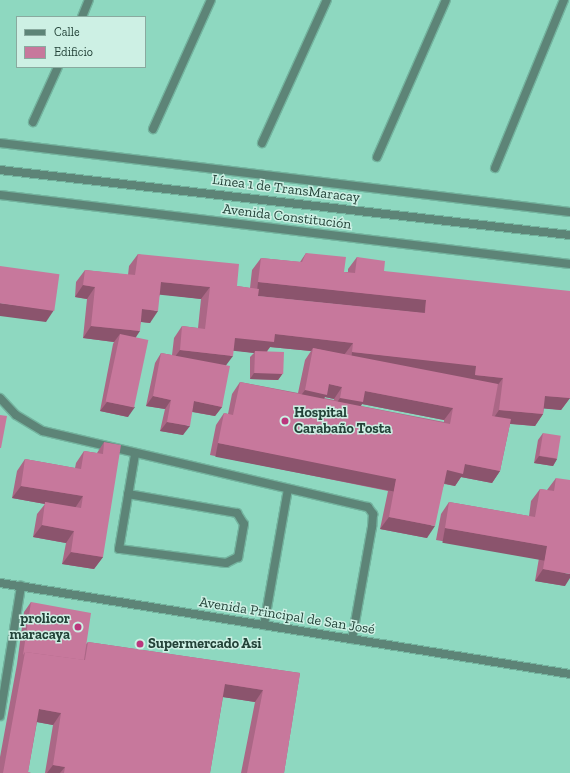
<!DOCTYPE html>
<meta charset="utf-8">
<style>
body{margin:0}
#map{position:relative;width:570px;height:773px;overflow:hidden;background:#8ed8c0;font-family:"Zilla Slab",serif}
div>[style]{position:absolute}
[style*='--x']{left:calc(var(--x)*1px);top:calc(var(--y)*1px);width:calc(var(--w)*1px);rotate:calc(var(--a)*1deg)}
.roads{filter:drop-shadow(1px 0 #74b49f) drop-shadow(-1px 0 #74b49f) drop-shadow(0 1px #74b49f) drop-shadow(0 -1px #74b49f)}
.service>*{height:8px;margin:-4px;padding:0 4px;transform-origin:4px;border-radius:4px;background:#5d8477}
.minor>*{height:8px;margin:-4px;padding:0 4px;transform-origin:4px;border-radius:4px;background:#5d8477}
.tertiary>*{height:8px;margin:-4px;padding:0 4px;transform-origin:4px;border-radius:4px;background:#5d8477}
.wall>*{inset:0;background:#ab6786}
.shaded-wall>*{inset:0;background:#8b546d;transform-origin:0 0}
.building>*{inset:0;background:#c7789c;transform-origin:0 0}
.dots>*{width:11px;height:11px;translate:-50% -50%;box-sizing:border-box;border:2px solid #cdf0e4;border-radius:50%}
span{translate:-50% -50%;white-space:nowrap;text-align:center;line-height:1.15;-webkit-text-stroke:3px #cdf0e4;paint-order:stroke}
.street-label{font-size:14px;color:#234238}
.poi-label{font-size:14px;color:#234238;font-weight:700}
.left{translate:0 -50%;text-align:left}
.right{translate:-100% -50%;text-align:right}
.legend{position:absolute;left:16px;top:16px;width:130px;height:52px;box-sizing:border-box;background:#cdf0e4;border:1px solid #89aa9f;margin:0;padding:5px 7px;list-style:none;font-size:12px;color:#234238}
.legend li{display:flex;align-items:center;gap:8px;height:20px}
.legend b{width:20px;border:1px solid #89aa9f}
</style>
<div id="map">
<div class="roads">
<div class="service">
<div style="--x:0;--y:170;--w:574;--a:6.51"></div>
<div style="--x:0;--y:398;--w:23;--a:47"></div>
<div style="--x:16;--y:415;--w:31;--a:31"></div>
<div style="--x:43;--y:431;--w:334;--a:13.2"></div>
<div style="--x:368;--y:507;--w:9;--a:54"></div>
<div style="--x:373;--y:514;--w:13;--a:94"></div>
<div style="--x:372;--y:527;--w:114;--a:100.1"></div>
<div style="--x:128;--y:494;--w:111;--a:9.9"></div>
<div style="--x:237;--y:513;--w:13;--a:58"></div>
<div style="--x:244;--y:524;--w:34;--a:100"></div>
<div style="--x:238;--y:557;--w:13;--a:153"></div>
<div style="--x:226;--y:563;--w:108;--a:-172.5"></div>
<div style="--x:119;--y:549;--w:96;--a:-80.4"></div>
<div style="--x:264;--y:625;--w:138;--a:-80"></div>
</div>
<div class="minor">
<div style="--x:82;--y:17;--w:18;--a:-68"></div>
<div style="--x:33;--y:122;--w:60;--a:-65.6"></div>
<div style="--x:153;--y:129;--w:141;--a:-65.8"></div>
<div style="--x:262;--y:143;--w:157;--a:-65.6"></div>
<div style="--x:377;--y:157;--w:171;--a:-66.3"></div>
<div style="--x:495;--y:168;--w:182;--a:-67.7"></div>
<div style="--x:0;--y:583;--w:577;--a:9.07"></div>
<div style="--x:0;--y:716;--w:132;--a:-80.8"></div>
</div>
<div class="tertiary">
<div style="--x:0;--y:143;--w:574;--a:6.9"></div>
<div style="--x:0;--y:195;--w:574;--a:6.9"></div>
</div>
</div>
<div class="wall">
<div style="clip-path:polygon(evenodd,306px 253px,344px 272px,348px 272px,348px 269px,357px 257px,384px 271px,570px 398px,561px 410px,544px 408px,543px 414px,535px 426px,510px 424px,500px 471px,492px 483px,461px 477px,455px 486px,444px 484px,427px 538px,380px 529px,388px 491px,210px 455px,216px 425px,224px 413px,228px 414px,232px 394px,240px 382px,298px 393px,305px 360px,311px 351px,270px 347px,267px 351px,283px 373px,278px 380px,250px 379px,250px 357px,254px 353px,233px 350px,226px 365px,222px 407px,215px 416px,192px 412px,183px 435px,160px 431px,165px 409px,146px 406px,155px 363px,161px 353px,172px 355px,174px 338px,182px 326px,198px 328px,201px 299px,160px 294px,150px 323px,141px 322px,136px 337px,128px 417px,100px 411px,113px 344px,114px 342px,83px 338px,87px 299px,75px 297px,76px 282px,85px 270px,128px 275px,129px 266px,138px 254px,237px 286px,250px 288px,252px 270px,261px 258px,300px 262px,306px 253px,258px 295px,418px 312px,417px 313px,258px 296px,258px 295px,306px 253px,325px 397px,334px 399px,334px 400px,324px 398px,325px 397px,306px 253px,362px 404px,444px 420px,444px 422px,361px 406px,362px 404px)"></div>
<div style="clip-path:polygon(543px 433px,557px 459px,553px 466px,534px 463px,538px 440px)"></div>
<div style="clip-path:polygon(104px 442px,103px 557px,94px 569px,62px 564px,66px 543px,33px 537px,37px 514px,45px 504px,12px 498px,17px 471px,25px 459px,75px 468px,76px 463px,84px 451px,97px 453px)"></div>
<div style="clip-path:polygon(556px 478px,565px 586px,535px 581px,539px 558px,436px 540px,441px 514px,449px 502px,529px 516px,531px 501px,540px 489px,547px 490px)"></div>
<div style="clip-path:polygon(31px 602px,86px 644px,88px 642px,300px 673px,284px 773px,241px 773px,255px 702px,223px 697px,210px 773px,45px 773px,53px 725px,37px 722px,28px 772px,31px 773px,0 773px,0 757px,17px 664px,24px 612px)"></div>
</div>
<div class="shaded-wall">
<div style="clip-path:polygon(161px 282px,210px 287px,201px 299px,153px 294px)"></div>
<div style="left:258px;top:282px;width:169px;height:14px;rotate:6deg"></div>
<div style="clip-path:polygon(83px 285px,95px 287px,87px 299px,75px 297px)"></div>
<div style="clip-path:polygon(0 303px,54px 310px,46px 322px,0 316px)"></div>
<div style="clip-path:polygon(142px 309px,158px 311px,150px 323px,134px 321px)"></div>
<div style="clip-path:polygon(91px 326px,140px 331px,132px 343px,120px 334px,114px 342px,83px 338px)"></div>
<div style="clip-path:polygon(275px 334px,353px 343px,344px 355px,313px 348px,311px 351px,270px 347px,265px 354px,255px 351px,254px 353px,226px 350px,235px 338px)"></div>
<div style="clip-path:polygon(180px 350px,233px 356px,224px 368px,171px 362px)"></div>
<div style="left:352px;top:352px;width:125px;height:15px;rotate:6deg"></div>
<div style="clip-path:polygon(254px 373px,283px 373px,278px 380px,250px 379px)"></div>
<div style="clip-path:polygon(475px 375px,503px 378px,494px 390px,467px 387px)"></div>
<div style="clip-path:polygon(329px 384px,342px 387px,334px 399px,325px 397px,319px 407px,296px 402px,305px 390px)"></div>
<div style="clip-path:polygon(365px 391px,453px 408px,444px 420px,362px 404px,355px 414px,332px 410px,340px 398px)"></div>
<div style="clip-path:polygon(153px 396px,171px 400px,165px 409px,146px 406px)"></div>
<div style="clip-path:polygon(545px 396px,570px 398px,561px 410px,537px 408px)"></div>
<div style="clip-path:polygon(194px 401px,222px 407px,215px 416px,188px 411px)"></div>
<div style="clip-path:polygon(107px 402px,135px 407px,128px 417px,100px 411px)"></div>
<div style="clip-path:polygon(499px 410px,543px 414px,535px 426px,491px 422px)"></div>
<div style="clip-path:polygon(167px 422px,190px 426px,183px 435px,160px 431px)"></div>
<div style="left:218px;top:443px;width:182px;height:14px;rotate:11deg"></div>
<div style="clip-path:polygon(539px 456px,557px 459px,553px 466px,534px 463px)"></div>
<div style="clip-path:polygon(465px 464px,500px 471px,492px 483px,461px 477px,455px 486px,438px 482px,447px 470px)"></div>
<div style="clip-path:polygon(21px 486px,83px 496px,75px 508px,45px 502px,45px 504px,12px 498px)"></div>
<div style="clip-path:polygon(389px 517px,435px 526px,427px 538px,380px 529px)"></div>
<div style="clip-path:polygon(42px 525px,74px 531px,66px 543px,33px 537px)"></div>
<div style="left:445px;top:528px;width:104px;height:15px;rotate:10deg"></div>
<div style="clip-path:polygon(71px 552px,103px 557px,94px 569px,62px 564px)"></div>
<div style="clip-path:polygon(543px 569px,570px 574px,570px 578px,565px 586px,535px 581px)"></div>
<div style="clip-path:polygon(225px 684px,263px 690px,255px 702px,216px 696px)"></div>
<div style="clip-path:polygon(39px 709px,61px 713px,53px 725px,31px 721px)"></div>
<div style="clip-path:polygon(53px 765px,65px 767px,60px 773px,47px 773px)"></div>
</div>
<div class="building">
<div style="clip-path:polygon(306px 253px,346px 257px,344px 272px,355px 273px,357px 257px,385px 261px,384px 271px,570px 291px,570px 398px,545px 396px,543px 414px,499px 410px,503px 378px,475px 375px,476px 366px,352px 352px,353px 343px,275px 334px,274px 342px,235px 338px,233px 356px,180px 350px,182px 326px,205px 329px,210px 287px,161px 282px,158px 311px,142px 309px,140px 331px,91px 326px,95px 287px,83px 285px,85px 270px,135px 275px,138px 254px,239px 264px,237px 286px,259px 289px,258px 296px,425px 313px,426px 300px,258px 282px,261px 258px,302px 262px)"></div>
<div style="left:0;top:266px;width:60px;height:37px;rotate:8deg"></div>
<div style="left:120px;top:334px;width:29px;height:69px;rotate:12deg"></div>
<div style="clip-path:polygon(313px 348px,498px 384px,492px 416px,511px 419px,500px 471px,465px 464px,463px 474px,447px 470px,435px 526px,389px 517px,396px 479px,218px 443px,224px 413px,233px 415px,240px 382px,450px 424px,453px 408px,365px 391px,363px 402px,340px 398px,342px 387px,329px 384px,327px 395px,305px 390px)"></div>
<div style="left:255px;top:351px;width:29px;height:22px;rotate:2deg"></div>
<div style="clip-path:polygon(161px 353px,230px 366px,222px 407px,194px 401px,190px 426px,167px 422px,171px 400px,153px 396px)"></div>
<div style="clip-path:polygon(0 415px,7px 416px,1px 448px,0 448px)"></div>
<div style="left:543px;top:433px;width:18px;height:23px;rotate:9deg"></div>
<div style="clip-path:polygon(104px 442px,121px 445px,103px 557px,71px 552px,74px 531px,42px 525px,45px 502px,81px 508px,83px 496px,21px 486px,25px 459px,81px 469px,84px 451px,103px 454px)"></div>
<div style="clip-path:polygon(556px 478px,570px 480px,570px 574px,543px 569px,547px 546px,445px 528px,449px 502px,535px 517px,540px 489px,554px 491px)"></div>
<div style="clip-path:polygon(31px 602px,91px 613px,84px 660px,25px 652px,23px 655px)"></div>
<div style="clip-path:polygon(88px 642px,300px 673px,284px 773px,247px 773px,263px 690px,225px 684px,210px 773px,64px 773px,65px 767px,53px 765px,61px 713px,39px 709px,28px 772px,31px 773px,3px 773px,25px 652px,85px 660px)"></div>
</div>
<div class="dots">
<div style="left:285px;top:421px;background:#bb377d"></div>
<div style="left:78px;top:627px;background:#bb377d"></div>
<div style="left:140px;top:644px;background:#bb377d"></div>
</div>
<div class="street-label">
<span style="left:286px;top:189px;rotate:7deg">Línea 1 de TransMaracay</span>
<span style="left:287px;top:217px;rotate:7deg">Avenida Constitución</span>
<span style="left:287px;top:616px;rotate:9deg">Avenida Principal de San José</span>
</div>
<div class="poi-label">
<span class="left" style="left:294px;top:421px">Hospital<br>Carabaño Tosta</span>
<span class="right" style="left:70px;top:627px">prolicor<br>maracaya</span>
<span class="left" style="left:148px;top:644px">Supermercado Asi</span>
</div>
<ul class="legend">
<li><b style="height:5px;background:#5d8477"></b>Calle</li>
<li><b style="height:11px;background:#c7789c"></b>Edificio</li>
</ul>
</div>
